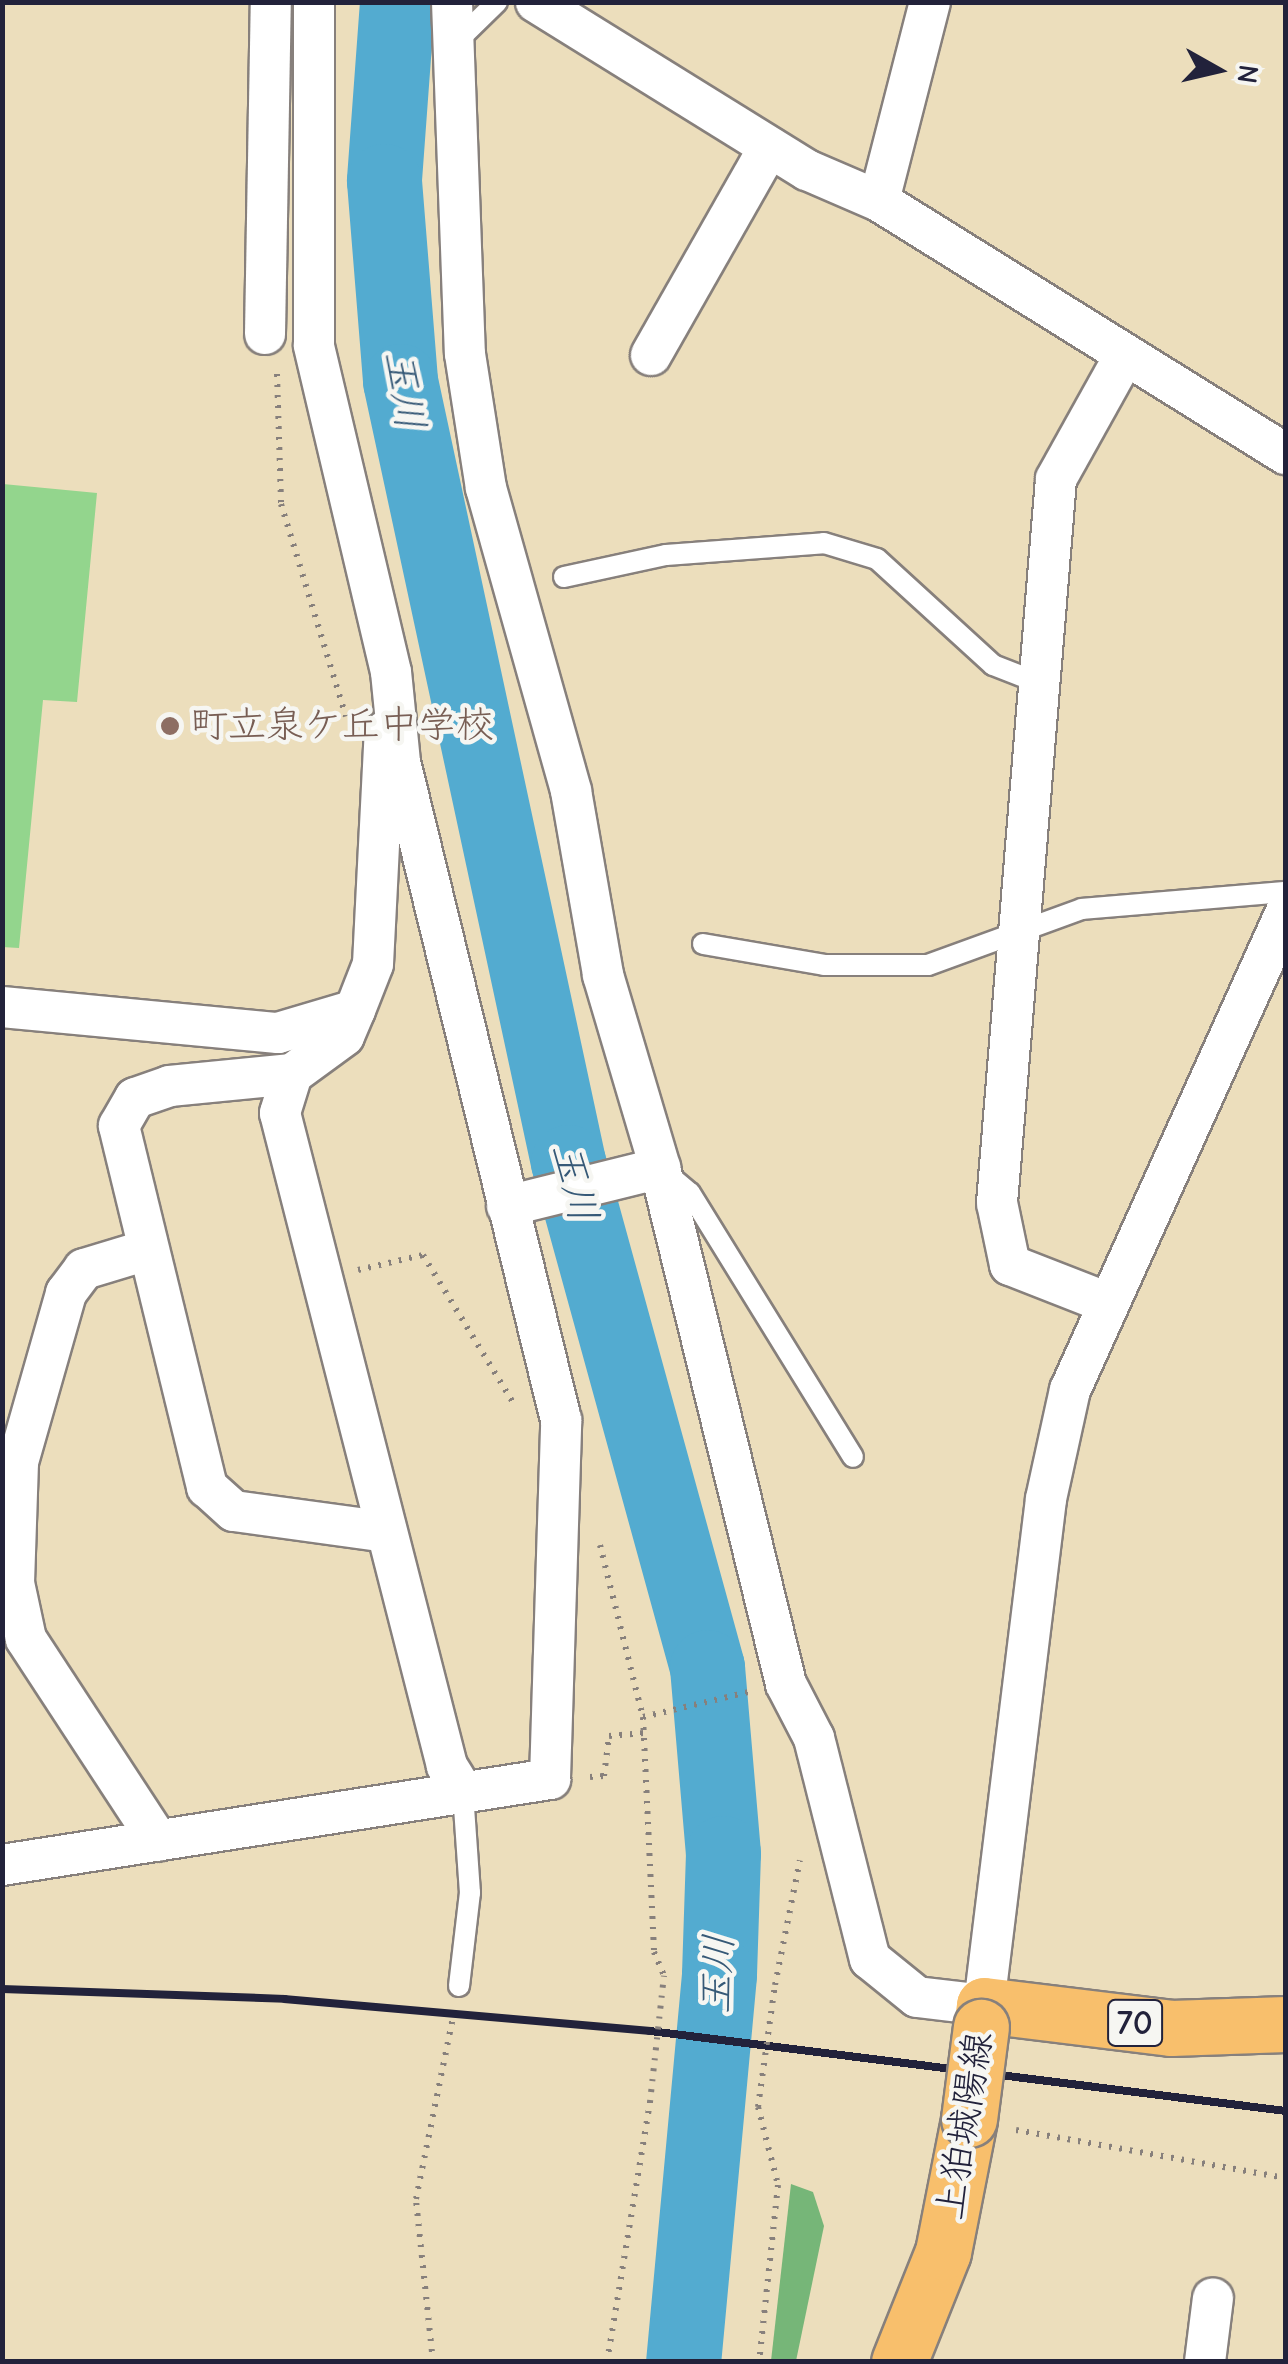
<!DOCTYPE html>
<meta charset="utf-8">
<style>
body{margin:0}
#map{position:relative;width:1288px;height:2364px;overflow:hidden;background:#ecdebc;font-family:"Comic Neue","Klee One",sans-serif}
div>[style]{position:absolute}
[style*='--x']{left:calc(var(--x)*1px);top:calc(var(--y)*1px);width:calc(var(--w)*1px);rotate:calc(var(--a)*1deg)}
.green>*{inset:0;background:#93d58d}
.forest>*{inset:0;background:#76b678}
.river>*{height:75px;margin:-37.5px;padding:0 37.5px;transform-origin:37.5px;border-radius:37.5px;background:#53abd0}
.path>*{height:6px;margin-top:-3px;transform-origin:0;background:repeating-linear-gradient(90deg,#87807c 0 2.5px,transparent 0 10.5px)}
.roads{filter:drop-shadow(2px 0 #87807c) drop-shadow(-2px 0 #87807c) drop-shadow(0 2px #87807c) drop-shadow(0 -2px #87807c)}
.lane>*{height:20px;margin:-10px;padding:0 10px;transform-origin:10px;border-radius:10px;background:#fff}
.street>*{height:40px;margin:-20px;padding:0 20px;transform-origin:20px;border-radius:20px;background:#fff}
.primary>*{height:55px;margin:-27.5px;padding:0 27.5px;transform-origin:27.5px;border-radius:27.5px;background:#f8bf6c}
.rail>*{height:8px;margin:-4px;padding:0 4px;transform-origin:4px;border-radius:4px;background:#22223b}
.path-bridge>*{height:6px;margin-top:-3px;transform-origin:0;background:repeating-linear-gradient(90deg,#87807c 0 2.5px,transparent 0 10.5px)}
.bridges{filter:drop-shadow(2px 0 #87807c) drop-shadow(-2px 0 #87807c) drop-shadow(0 2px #87807c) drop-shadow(0 -2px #87807c)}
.primary-bridge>*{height:55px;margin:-27.5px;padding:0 27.5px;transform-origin:27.5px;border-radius:27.5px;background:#f8bf6c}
.dots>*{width:28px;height:28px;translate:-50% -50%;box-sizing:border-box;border:5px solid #f6f6f2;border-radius:50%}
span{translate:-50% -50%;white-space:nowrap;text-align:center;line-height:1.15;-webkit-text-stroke:9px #f6f6f2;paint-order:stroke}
.shield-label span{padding:2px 8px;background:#f6f6f2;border:2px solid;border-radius:8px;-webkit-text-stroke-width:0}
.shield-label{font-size:35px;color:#22223b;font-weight:700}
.education-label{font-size:38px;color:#785e54}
.left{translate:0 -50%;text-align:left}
.street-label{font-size:38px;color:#22223b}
.water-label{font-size:40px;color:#365977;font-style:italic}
.frame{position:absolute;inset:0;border:5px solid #22223b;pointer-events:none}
.north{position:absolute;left:1168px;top:20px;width:100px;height:100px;-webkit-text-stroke:8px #f6f6f2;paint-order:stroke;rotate:98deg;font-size:28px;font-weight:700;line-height:40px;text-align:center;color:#22223b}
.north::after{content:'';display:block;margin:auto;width:35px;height:45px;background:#22223b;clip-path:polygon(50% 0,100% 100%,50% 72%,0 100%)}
</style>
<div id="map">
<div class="green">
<div style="clip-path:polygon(3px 484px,97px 493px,77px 702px,43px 700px,19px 948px,2px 947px)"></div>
</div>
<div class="forest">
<div style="clip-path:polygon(791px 2184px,813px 2192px,824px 2226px,796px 2361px,771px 2361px)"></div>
</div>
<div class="river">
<div style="--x:397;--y:2;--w:179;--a:94.2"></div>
<div style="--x:384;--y:181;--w:201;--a:85.4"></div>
<div style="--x:400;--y:381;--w:799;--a:77.86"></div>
<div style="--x:568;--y:1162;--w:524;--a:74.61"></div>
<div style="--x:707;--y:1667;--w:187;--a:85.1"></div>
<div style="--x:723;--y:1853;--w:122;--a:91.9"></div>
<div style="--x:719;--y:1975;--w:389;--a:95.3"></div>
</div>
<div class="path">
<div style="--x:277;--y:374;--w:130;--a:88.2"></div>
<div style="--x:281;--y:504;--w:222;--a:73"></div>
<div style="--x:358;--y:1270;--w:67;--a:-13"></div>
<div style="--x:423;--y:1255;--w:171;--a:58.6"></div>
<div style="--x:600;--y:1545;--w:177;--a:76"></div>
<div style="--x:643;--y:1717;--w:235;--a:87.3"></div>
<div style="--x:654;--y:1952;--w:26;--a:67"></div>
<div style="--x:643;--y:1717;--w:109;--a:-13.3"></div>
<div style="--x:590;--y:1777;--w:14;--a:-4"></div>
<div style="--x:604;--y:1776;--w:40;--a:-82.9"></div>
<div style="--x:609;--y:1736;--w:35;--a:-5"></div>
<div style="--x:775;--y:1985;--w:127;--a:-78.7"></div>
<div style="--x:758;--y:2107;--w:81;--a:75.6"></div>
<div style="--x:778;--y:2185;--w:178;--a:96.1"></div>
<div style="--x:1016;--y:2130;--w:274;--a:10.1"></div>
<div style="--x:433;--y:2362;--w:164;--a:-96"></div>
<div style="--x:416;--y:2199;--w:190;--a:-78.5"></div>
<div style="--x:607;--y:2362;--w:264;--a:-80.6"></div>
</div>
<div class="roads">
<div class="lane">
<div style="--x:454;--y:44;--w:60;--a:-44.3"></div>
<div style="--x:564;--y:577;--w:104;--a:-12.2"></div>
<div style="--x:666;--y:555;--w:158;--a:-4.3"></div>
<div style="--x:824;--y:543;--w:55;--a:16.8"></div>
<div style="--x:877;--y:559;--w:157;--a:42.4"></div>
<div style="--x:993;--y:665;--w:44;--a:21.3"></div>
<div style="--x:703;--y:944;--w:123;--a:9.8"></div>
<div style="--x:824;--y:965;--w:104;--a:0"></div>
<div style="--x:928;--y:965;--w:164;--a:-20"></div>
<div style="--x:1082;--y:909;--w:205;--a:-4.8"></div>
<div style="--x:666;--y:1173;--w:31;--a:40"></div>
<div style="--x:690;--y:1193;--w:310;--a:58.3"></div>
<div style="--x:459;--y:1986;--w:94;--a:-83.3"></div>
<div style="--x:470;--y:1893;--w:101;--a:-94"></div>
</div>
<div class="street">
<div style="--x:452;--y:2;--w:352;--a:87.9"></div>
<div style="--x:465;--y:354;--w:136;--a:81.1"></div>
<div style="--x:486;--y:488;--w:315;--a:74.3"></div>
<div style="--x:571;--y:791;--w:187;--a:80.1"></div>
<div style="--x:603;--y:975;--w:201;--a:73.5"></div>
<div style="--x:660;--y:1168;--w:531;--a:76.28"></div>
<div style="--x:786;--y:1684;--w:61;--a:62.6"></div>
<div style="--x:814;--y:1738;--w:228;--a:75.8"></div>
<div style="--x:870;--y:1959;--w:60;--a:39"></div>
<div style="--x:917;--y:1997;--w:67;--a:6.8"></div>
<div style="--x:984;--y:2005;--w:510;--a:-83.01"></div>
<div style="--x:1046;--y:1499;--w:112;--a:-77.6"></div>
<div style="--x:1070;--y:1390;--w:525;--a:-65.68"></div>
<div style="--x:536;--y:2;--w:319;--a:31.8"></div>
<div style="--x:807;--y:170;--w:78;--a:23.3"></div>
<div style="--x:930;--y:2;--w:205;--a:104.4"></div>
<div style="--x:879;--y:201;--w:479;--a:31.9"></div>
<div style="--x:265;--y:334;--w:332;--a:-89"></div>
<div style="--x:651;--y:355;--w:239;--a:-60.4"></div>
<div style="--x:2;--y:1007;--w:277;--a:5.4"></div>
<div style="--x:278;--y:1033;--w:80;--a:-16.6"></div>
<div style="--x:355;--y:1010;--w:49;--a:-68.6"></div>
<div style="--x:373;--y:964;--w:233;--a:-87.1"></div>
<div style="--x:355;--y:1010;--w:28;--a:113"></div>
<div style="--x:344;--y:1036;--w:64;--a:143.8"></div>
<div style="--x:292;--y:1074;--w:41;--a:107.1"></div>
<div style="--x:280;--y:1113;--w:674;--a:75.65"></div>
<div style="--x:447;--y:1766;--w:31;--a:58"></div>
<div style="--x:292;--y:1074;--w:123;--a:174.4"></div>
<div style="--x:170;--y:1086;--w:37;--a:161"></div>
<div style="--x:135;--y:1098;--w:32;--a:120"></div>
<div style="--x:119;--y:1126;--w:372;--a:76.3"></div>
<div style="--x:207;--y:1487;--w:36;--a:42"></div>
<div style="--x:234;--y:1511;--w:154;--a:7.8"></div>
<div style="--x:507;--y:1206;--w:158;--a:-13.9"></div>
<div style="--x:1105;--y:1302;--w:102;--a:-158.7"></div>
<div style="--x:1010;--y:1265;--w:63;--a:-101.8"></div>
<div style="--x:997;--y:1203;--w:726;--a:-85.34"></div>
<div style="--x:1056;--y:479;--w:142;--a:-60.9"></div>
<div style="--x:14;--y:1583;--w:121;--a:-88.1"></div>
<div style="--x:18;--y:1462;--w:176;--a:-74.1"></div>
<div style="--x:66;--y:1293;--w:30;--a:-53"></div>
<div style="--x:84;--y:1269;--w:66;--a:-16.8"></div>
<div style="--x:2;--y:1586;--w:12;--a:-14"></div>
<div style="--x:14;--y:1583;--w:57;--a:77.9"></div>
<div style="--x:26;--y:1639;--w:241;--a:56.8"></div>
<div style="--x:2;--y:1865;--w:555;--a:-8.92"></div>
<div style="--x:550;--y:1779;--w:359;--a:-88.2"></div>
<div style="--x:561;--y:1420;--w:677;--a:-103.75"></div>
<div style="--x:400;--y:762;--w:90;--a:-95.7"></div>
<div style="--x:391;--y:672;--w:336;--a:-103.3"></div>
<div style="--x:314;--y:345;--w:343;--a:-90"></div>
<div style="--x:1205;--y:2362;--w:64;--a:-82.9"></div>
</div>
<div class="primary">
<div style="--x:981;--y:2027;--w:22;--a:-82"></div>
<div style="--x:984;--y:2005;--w:188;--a:7"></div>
<div style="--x:1171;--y:2028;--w:115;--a:-2"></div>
<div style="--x:899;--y:2362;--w:118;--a:-68.2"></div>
<div style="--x:943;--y:2252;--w:136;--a:-78.9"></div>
</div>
</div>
<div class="rail">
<div style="--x:2;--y:1989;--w:283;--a:2"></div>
<div style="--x:285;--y:1999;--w:366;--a:5"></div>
<div style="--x:650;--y:2031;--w:641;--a:7.17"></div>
</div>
<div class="path-bridge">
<div style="--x:650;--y:2102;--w:127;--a:-83.7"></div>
<div style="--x:758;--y:2107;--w:123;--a:-82.1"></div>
</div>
<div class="bridges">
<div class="primary-bridge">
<div style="--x:969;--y:2119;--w:93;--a:-82.6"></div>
</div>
</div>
<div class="dots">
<div style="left:170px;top:726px;background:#8d6e63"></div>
</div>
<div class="shield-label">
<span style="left:1135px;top:2023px">70</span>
</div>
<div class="education-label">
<span class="left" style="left:190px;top:726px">町立泉ケ丘中学校</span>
</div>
<div class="street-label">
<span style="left:965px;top:2126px;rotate:-81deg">上狛城陽線</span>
</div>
<div class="water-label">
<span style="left:405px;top:390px;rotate:81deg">玉川</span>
<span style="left:575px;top:1182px;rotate:76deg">玉川</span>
<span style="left:717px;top:1974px;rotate:-87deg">玉川</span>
</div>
<div class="frame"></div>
<div class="north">N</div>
</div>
